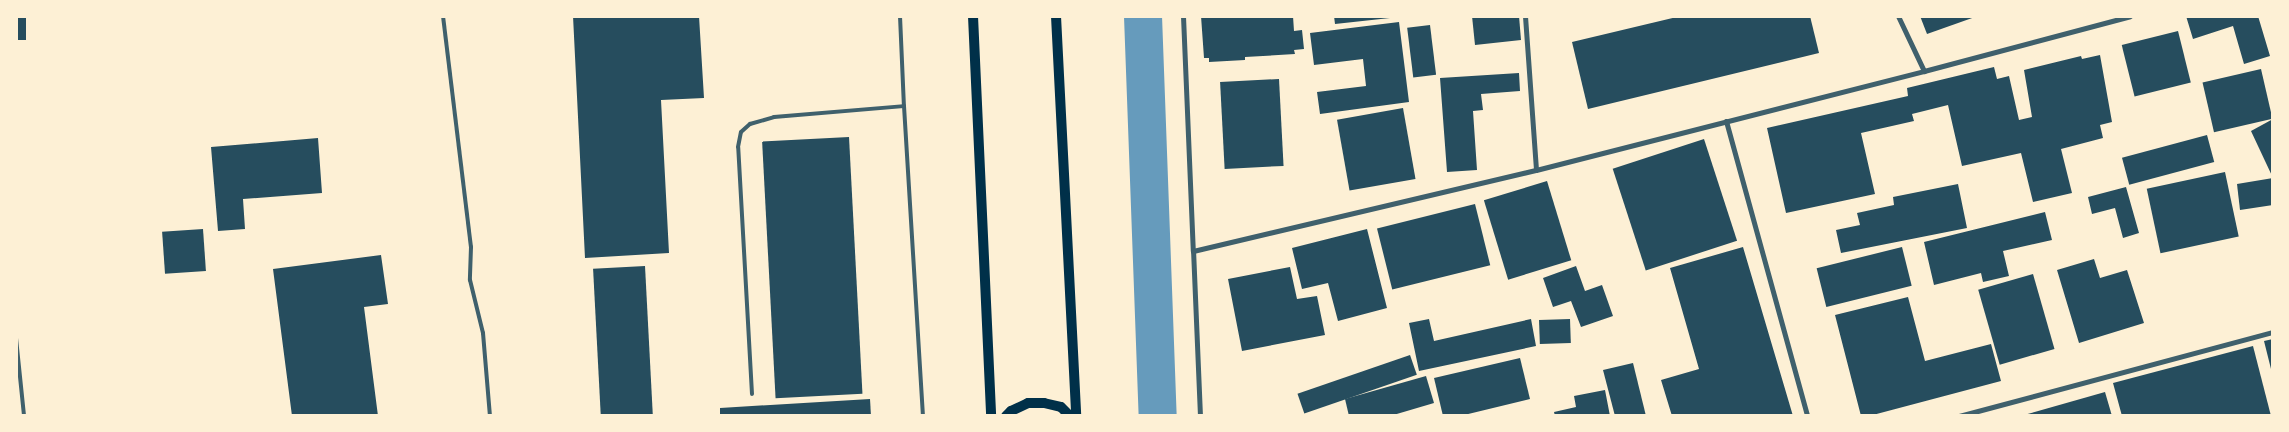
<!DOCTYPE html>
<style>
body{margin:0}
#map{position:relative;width:2289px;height:432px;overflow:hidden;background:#fdf0d5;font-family:"DejaVu Sans",sans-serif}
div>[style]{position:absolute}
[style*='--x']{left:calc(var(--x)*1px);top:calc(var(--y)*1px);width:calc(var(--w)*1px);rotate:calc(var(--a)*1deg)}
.canal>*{height:38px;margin:-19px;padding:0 19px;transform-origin:19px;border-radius:19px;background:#669bbc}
.building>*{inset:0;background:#264d5e;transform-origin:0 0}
.service>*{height:4px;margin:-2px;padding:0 2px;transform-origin:2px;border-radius:2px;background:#3f606c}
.minor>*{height:5px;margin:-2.5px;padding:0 2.5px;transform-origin:2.5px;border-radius:2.5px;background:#3f606c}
.secondary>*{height:10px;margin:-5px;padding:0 5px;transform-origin:5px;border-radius:5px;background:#003049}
span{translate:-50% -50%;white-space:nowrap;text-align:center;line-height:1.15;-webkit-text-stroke:4px #fdf0d5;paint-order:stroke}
.frame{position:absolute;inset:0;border:18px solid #fdf0d5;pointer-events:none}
</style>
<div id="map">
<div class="canal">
<div style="--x:1143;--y:16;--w:400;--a:87.9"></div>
</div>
<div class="building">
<div style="left:16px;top:16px;width:10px;height:24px"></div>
<div style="clip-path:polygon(573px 16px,699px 16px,704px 98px,661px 100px,669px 253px,585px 258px)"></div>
<div style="clip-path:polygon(1201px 16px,1293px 16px,1294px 31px,1302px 30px,1304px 49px,1294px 50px,1295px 54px,1245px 57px,1245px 60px,1209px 62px,1209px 58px,1204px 58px)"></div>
<div style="clip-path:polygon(1334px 16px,1390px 16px,1390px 18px,1335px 24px)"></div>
<div style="clip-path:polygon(1472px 16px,1519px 16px,1521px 40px,1475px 45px)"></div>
<div style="clip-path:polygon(1681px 16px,1810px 16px,1819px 53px,1588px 109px,1572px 42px)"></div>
<div style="clip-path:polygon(1920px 16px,1975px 16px,1975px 17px,1927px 34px)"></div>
<div style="clip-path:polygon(2186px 16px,2258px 16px,2270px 56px,2244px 64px,2233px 26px,2193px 39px)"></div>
<div style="clip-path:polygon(1399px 22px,1409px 102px,1320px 114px,1317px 92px,1366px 86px,1363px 59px,1314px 65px,1310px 33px)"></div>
<div style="left:1430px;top:25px;width:50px;height:23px;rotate:83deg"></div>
<div style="left:2178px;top:31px;width:53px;height:58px;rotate:76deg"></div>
<div style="clip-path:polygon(2100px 55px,2112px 122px,2100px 125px,2103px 138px,2061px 149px,2072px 193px,2033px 202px,2021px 153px,1962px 166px,1948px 105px,1912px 114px,1914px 121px,1861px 133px,1875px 194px,1786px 213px,1767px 128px,1908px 96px,1907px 88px,1994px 67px,1997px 79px,2009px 76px,2019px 120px,2032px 117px,2024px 70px,2081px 56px,2082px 59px)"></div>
<div style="left:2261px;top:69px;width:51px;height:60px;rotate:77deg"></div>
<div style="clip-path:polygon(1519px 73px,1520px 91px,1481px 94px,1483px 110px,1473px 111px,1477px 170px,1447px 172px,1440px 78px)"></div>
<div style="left:1279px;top:79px;width:87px;height:59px;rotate:87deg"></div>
<div style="left:1403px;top:108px;width:72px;height:67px;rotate:80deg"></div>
<div style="clip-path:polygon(2273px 119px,2273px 178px,2251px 131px)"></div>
<div style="left:2207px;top:135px;width:28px;height:88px;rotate:75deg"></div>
<div style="left:849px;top:137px;width:257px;height:87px;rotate:87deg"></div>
<div style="clip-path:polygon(318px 138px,322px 193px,243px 199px,245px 229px,218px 231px,211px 147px)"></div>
<div style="left:1704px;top:139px;width:107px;height:96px;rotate:72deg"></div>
<div style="left:2225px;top:172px;width:66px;height:80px;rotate:78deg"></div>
<div style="clip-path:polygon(2273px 178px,2273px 205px,2240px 210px,2237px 184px)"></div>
<div style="left:1547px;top:181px;width:83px;height:66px;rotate:73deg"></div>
<div style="clip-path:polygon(1958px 184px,1967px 228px,1841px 253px,1836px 230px,1860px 225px,1857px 213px,1894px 205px,1893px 197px)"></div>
<div style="clip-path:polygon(2126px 187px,2139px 233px,2123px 238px,2115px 208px,2092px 214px,2088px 197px)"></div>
<div style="left:1475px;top:204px;width:63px;height:101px;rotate:76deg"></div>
<div style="clip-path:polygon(2045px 212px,2052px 240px,2003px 251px,2009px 276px,1983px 282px,1981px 273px,1934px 285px,1924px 242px)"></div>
<div style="left:203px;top:229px;width:42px;height:41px;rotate:86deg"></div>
<div style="clip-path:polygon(1367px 229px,1387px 308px,1338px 321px,1328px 283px,1302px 289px,1292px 248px)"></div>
<div style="clip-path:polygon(1743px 247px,1793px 416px,1672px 416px,1661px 380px,1699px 369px,1670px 268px)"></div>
<div style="left:1902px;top:247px;width:40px;height:88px;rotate:76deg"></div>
<div style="clip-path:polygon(381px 255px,388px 304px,364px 307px,378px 416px,292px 416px,273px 269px)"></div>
<div style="clip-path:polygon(2094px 259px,2100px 278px,2127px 270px,2144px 323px,2079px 343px,2057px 270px)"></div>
<div style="left:645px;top:266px;width:150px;height:52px;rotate:87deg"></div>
<div style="clip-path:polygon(1576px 266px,1585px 291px,1602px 285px,1613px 316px,1581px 327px,1571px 301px,1553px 307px,1543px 278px)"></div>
<div style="clip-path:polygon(1290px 267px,1297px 299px,1317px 296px,1325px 335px,1242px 351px,1228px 279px)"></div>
<div style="left:2033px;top:274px;width:78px;height:57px;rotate:74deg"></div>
<div style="clip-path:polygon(1908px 297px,1925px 361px,1991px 344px,2001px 381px,1869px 416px,1861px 416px,1835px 315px)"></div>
<div style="clip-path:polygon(1429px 319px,1434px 341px,1531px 319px,1536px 346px,1419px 371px,1409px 323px)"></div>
<div style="left:1570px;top:319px;width:24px;height:31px;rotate:88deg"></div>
<div style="clip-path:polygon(2273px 339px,2273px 373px,2272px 373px,2264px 341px)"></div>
<div style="clip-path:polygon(2253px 346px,2271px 416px,2122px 416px,2113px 383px)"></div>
<div style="left:1410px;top:355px;width:21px;height:119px;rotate:71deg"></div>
<div style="clip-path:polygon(1520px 358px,1530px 399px,1460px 416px,1443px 416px,1434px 378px)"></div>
<div style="clip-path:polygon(1633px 363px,1646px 416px,1615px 416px,1603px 370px)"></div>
<div style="clip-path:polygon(1426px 376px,1434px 403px,1390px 416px,1349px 416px,1345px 399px)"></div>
<div style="clip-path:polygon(1605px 390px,1610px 416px,1555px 416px,1554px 412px,1576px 407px,1574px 396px)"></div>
<div style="clip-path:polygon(2105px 392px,2112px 416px,2024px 416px,2024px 415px)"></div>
<div style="clip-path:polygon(870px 399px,871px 416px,720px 416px,720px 408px)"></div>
</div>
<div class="service">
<div style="--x:443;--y:16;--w:233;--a:83.1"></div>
<div style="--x:471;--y:247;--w:33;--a:92"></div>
<div style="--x:470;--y:280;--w:55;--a:76.2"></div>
<div style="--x:483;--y:333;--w:83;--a:85.2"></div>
<div style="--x:900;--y:16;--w:90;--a:87.5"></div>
<div style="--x:904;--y:106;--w:311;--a:86.5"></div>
<div style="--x:16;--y:338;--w:78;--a:84.1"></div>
<div style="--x:752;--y:394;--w:247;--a:-93.2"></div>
<div style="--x:738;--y:147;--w:15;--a:-79"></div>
<div style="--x:741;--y:132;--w:12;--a:-42"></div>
<div style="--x:750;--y:124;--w:25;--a:-16"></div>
<div style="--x:774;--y:117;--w:130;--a:-4.8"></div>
</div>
<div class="minor">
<div style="--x:1183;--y:16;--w:235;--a:87.6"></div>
<div style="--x:1525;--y:16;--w:154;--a:85.9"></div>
<div style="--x:1898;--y:16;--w:61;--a:64.7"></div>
<div style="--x:1726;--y:121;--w:306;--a:74.6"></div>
<div style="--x:1200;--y:416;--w:165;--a:-92.4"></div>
<div style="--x:1193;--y:251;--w:352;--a:-13.3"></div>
<div style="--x:1536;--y:170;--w:400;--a:-14.3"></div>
<div style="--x:1924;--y:71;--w:213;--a:-14.9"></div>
<div style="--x:1959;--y:416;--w:325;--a:-15"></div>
</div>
<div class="secondary">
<div style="--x:973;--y:16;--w:400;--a:87.4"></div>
<div style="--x:1056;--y:16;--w:400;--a:87.1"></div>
<div style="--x:1006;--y:416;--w:7;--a:-45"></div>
<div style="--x:1011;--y:411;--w:19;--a:-25"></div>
<div style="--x:1028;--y:403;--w:16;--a:0"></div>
<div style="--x:1044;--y:403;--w:17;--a:13"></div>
<div style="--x:1061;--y:407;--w:13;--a:45"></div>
</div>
<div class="frame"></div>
</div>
